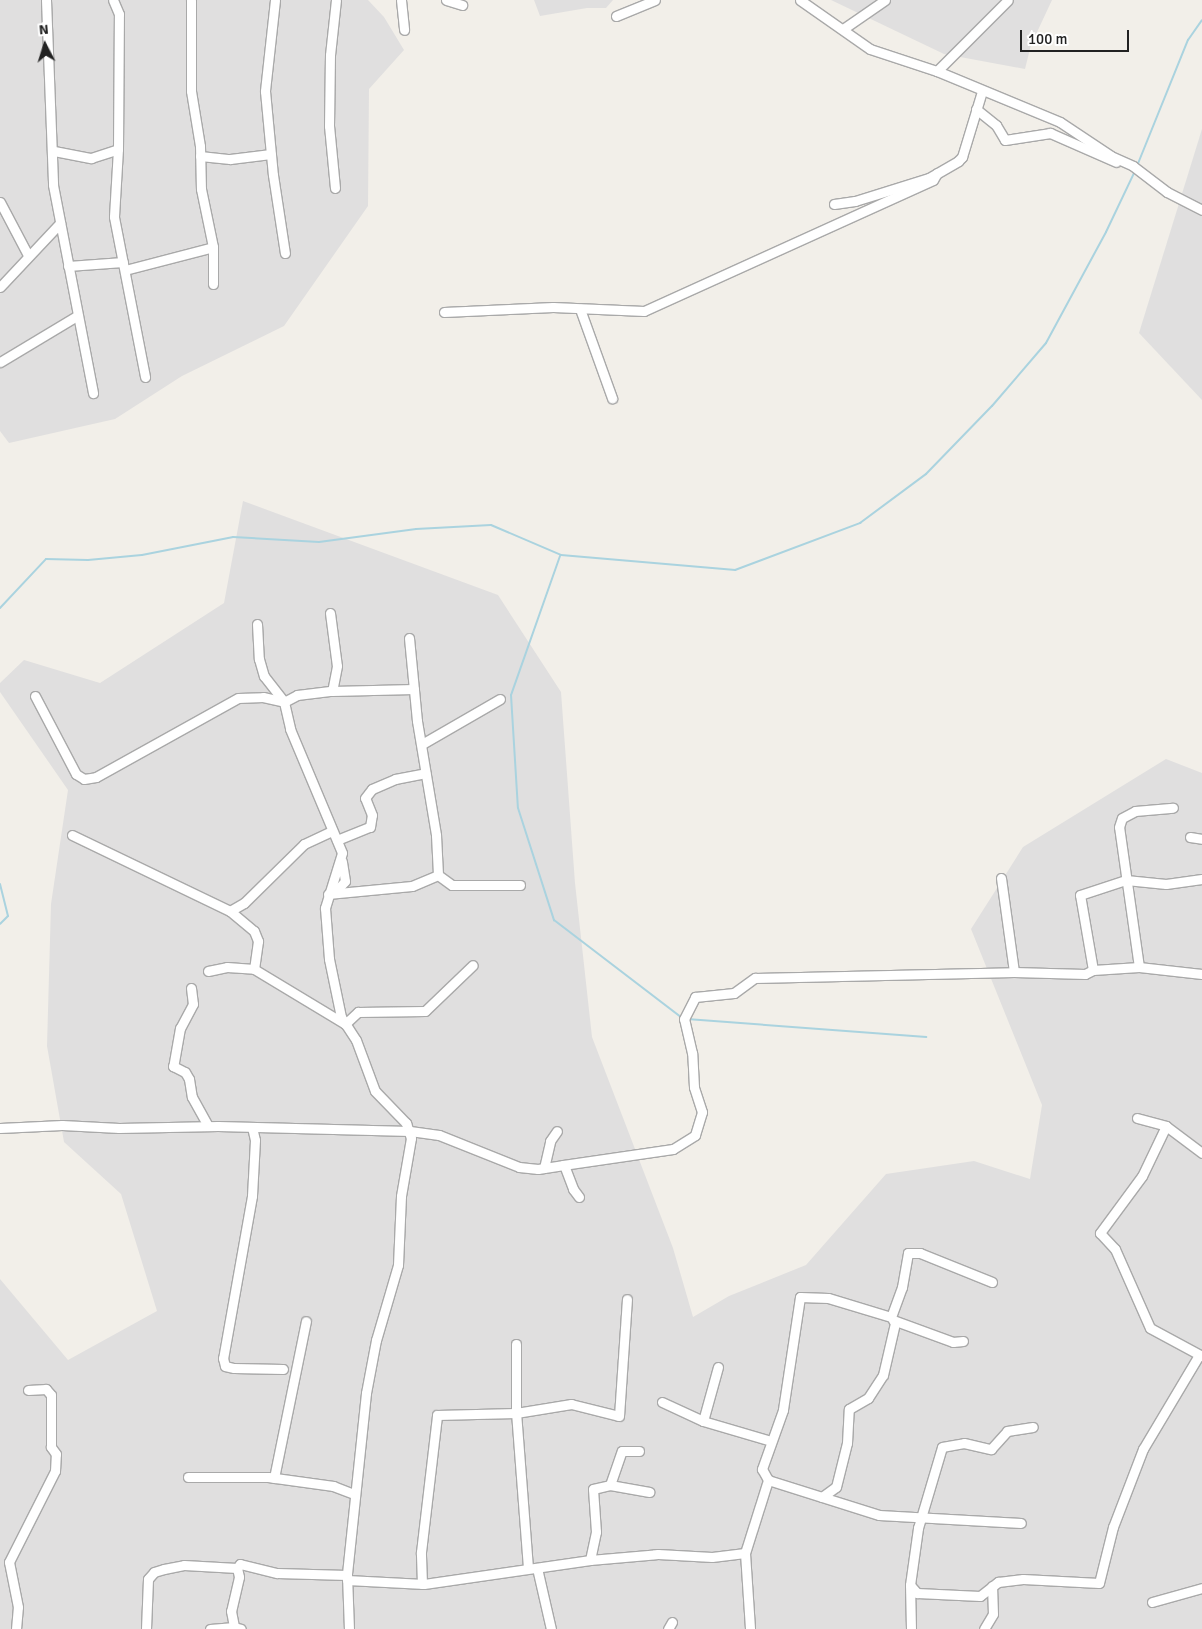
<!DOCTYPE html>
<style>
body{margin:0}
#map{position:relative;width:1202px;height:1629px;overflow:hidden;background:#f2efe9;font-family:Signika,sans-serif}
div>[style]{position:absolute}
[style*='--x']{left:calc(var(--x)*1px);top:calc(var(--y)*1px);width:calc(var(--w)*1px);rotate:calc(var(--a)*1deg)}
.residential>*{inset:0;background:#e0dfdf}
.stream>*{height:2px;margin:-1px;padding:0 1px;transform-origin:1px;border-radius:1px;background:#aad3df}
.roads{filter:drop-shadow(1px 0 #a9a9a9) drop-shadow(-1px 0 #a9a9a9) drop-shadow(0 1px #a9a9a9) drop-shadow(0 -1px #a9a9a9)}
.street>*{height:9px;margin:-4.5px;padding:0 4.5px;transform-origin:4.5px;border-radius:4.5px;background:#fff}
span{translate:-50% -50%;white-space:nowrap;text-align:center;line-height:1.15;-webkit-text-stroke:4px #fff;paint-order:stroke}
.north{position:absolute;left:20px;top:20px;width:50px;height:50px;-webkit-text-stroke:4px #fff;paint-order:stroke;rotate:355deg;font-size:14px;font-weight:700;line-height:20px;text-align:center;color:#222}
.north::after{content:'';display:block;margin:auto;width:18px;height:22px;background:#222;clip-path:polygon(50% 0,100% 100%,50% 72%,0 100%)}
.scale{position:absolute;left:1020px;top:30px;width:109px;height:22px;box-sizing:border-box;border:2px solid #222;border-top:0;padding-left:6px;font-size:15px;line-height:18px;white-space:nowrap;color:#222;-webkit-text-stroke:4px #fff;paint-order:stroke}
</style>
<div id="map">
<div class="residential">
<div style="clip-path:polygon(0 0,368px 0,384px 17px,404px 50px,369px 89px,368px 206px,284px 326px,182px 376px,115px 419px,9px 443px,0 431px)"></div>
<div style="clip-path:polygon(534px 0,613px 0,606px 8px,587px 8px,540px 16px)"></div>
<div style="clip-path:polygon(831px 0,1052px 0,1031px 45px,1025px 69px,944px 54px)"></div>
<div style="clip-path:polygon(1202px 129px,1202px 400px,1139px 333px)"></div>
<div style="clip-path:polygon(243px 501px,498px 595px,561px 692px,575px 883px,592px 1037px,673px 1248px,693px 1317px,729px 1296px,806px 1265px,886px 1174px,974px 1161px,1030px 1179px,1042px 1105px,971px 929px,1023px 847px,1166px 759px,1202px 773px,1202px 1629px,0 1629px,0 1279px,68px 1360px,157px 1311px,121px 1194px,64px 1142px,47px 1046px,51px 904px,68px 790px,0 692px,0 683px,24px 660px,100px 683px,224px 603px)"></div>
</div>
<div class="stream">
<div style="--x:1137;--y:166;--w:136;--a:-68"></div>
<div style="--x:1188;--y:40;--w:24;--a:-55"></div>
<div style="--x:560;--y:556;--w:147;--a:109.4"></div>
<div style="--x:511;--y:695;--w:113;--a:86.5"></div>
<div style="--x:518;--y:808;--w:118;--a:72.2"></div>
<div style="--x:554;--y:920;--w:161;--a:37.4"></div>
<div style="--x:0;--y:608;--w:67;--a:-46.8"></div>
<div style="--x:46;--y:559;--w:42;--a:1.4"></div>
<div style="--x:88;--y:560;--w:54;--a:-5.3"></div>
<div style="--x:142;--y:555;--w:93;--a:-11.2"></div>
<div style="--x:233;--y:537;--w:86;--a:3.3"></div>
<div style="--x:319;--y:542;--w:98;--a:-7.6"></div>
<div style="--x:416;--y:529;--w:75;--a:-3.1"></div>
<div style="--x:491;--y:525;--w:76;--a:23.2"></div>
<div style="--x:561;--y:555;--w:175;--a:4.9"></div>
<div style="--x:735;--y:570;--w:134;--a:-20.6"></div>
<div style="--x:860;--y:523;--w:82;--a:-36.6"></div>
<div style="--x:926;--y:474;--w:95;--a:-45.9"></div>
<div style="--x:992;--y:406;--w:83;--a:-49.4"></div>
<div style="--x:1046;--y:343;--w:126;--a:-61.6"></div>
<div style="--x:1106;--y:232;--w:68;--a:-64.6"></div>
<div style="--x:0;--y:884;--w:33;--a:76"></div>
<div style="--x:8;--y:916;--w:11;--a:135"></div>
<div style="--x:687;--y:1019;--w:240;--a:4.3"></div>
</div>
<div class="roads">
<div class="street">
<div style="--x:46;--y:0;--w:185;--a:87.8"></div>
<div style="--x:53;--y:185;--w:212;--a:79.1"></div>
<div style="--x:191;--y:0;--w:91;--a:90"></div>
<div style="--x:191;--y:91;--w:56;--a:80.7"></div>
<div style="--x:200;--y:146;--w:43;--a:88.7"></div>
<div style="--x:201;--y:189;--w:59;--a:78.3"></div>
<div style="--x:213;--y:247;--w:37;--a:90"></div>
<div style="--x:275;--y:0;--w:92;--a:96.3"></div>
<div style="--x:265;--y:91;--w:84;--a:84.6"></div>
<div style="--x:273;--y:175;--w:79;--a:81.3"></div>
<div style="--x:401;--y:0;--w:30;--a:84"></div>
<div style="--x:446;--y:0;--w:17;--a:17"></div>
<div style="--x:800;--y:0;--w:85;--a:35"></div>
<div style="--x:870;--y:49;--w:71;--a:18.2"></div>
<div style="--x:937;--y:71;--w:133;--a:22.5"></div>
<div style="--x:1060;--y:122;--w:61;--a:33.7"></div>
<div style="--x:1111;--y:156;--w:24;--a:24"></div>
<div style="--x:1133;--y:166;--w:43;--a:37.4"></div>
<div style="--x:1167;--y:192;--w:39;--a:27"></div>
<div style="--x:616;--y:16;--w:42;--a:-22.3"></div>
<div style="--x:843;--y:29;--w:51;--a:-34.6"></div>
<div style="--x:937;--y:71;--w:100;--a:-45"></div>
<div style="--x:976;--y:109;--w:26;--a:39"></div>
<div style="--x:996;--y:125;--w:17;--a:59"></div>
<div style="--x:1005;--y:140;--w:46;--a:-8.8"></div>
<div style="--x:1050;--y:133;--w:72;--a:23.7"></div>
<div style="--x:118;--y:149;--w:68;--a:93.4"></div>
<div style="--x:114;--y:217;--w:163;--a:79"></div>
<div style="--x:54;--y:151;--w:38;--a:11"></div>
<div style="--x:91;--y:158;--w:28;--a:-18"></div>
<div style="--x:118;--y:149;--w:135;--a:-89.6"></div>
<div style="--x:119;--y:14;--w:15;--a:-113"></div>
<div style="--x:200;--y:156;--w:30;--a:6"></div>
<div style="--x:230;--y:159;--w:41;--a:-7"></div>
<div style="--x:335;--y:188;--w:62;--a:-95.5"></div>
<div style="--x:329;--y:126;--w:71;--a:-89.2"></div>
<div style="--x:330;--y:55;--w:55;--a:-83.8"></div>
<div style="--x:0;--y:202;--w:60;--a:62.2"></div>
<div style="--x:834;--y:204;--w:21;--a:-8"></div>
<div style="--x:855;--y:201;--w:77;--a:-17.3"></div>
<div style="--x:929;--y:178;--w:34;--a:-30"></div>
<div style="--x:958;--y:161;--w:6;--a:-45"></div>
<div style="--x:962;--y:157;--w:69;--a:-73.1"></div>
<div style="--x:68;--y:266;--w:55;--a:-4.2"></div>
<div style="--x:125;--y:270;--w:91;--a:-14.6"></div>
<div style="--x:0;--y:287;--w:88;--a:-46.8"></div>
<div style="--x:580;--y:309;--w:95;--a:70.2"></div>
<div style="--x:444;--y:312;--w:109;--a:-2.6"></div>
<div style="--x:553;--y:307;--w:91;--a:2.5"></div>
<div style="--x:644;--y:311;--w:317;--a:-24.4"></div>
<div style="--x:933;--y:180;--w:8;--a:-60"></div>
<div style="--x:0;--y:362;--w:90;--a:-30.9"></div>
<div style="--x:330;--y:613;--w:53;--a:82.5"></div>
<div style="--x:337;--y:666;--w:25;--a:101"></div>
<div style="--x:257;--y:624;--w:35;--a:87"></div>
<div style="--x:259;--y:659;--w:18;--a:74"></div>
<div style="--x:264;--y:676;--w:33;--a:52"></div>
<div style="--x:284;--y:702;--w:28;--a:77"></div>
<div style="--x:290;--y:729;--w:134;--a:67.2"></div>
<div style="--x:342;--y:853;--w:58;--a:107.2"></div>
<div style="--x:325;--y:908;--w:51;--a:85.5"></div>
<div style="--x:329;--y:959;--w:59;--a:78.3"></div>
<div style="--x:341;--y:1017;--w:27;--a:57"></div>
<div style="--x:356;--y:1040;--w:54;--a:69.6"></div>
<div style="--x:375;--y:1091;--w:45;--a:45.9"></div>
<div style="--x:406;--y:1123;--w:16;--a:72"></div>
<div style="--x:411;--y:1138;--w:59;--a:99.8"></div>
<div style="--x:401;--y:1196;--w:69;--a:92.5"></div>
<div style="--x:398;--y:1265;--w:78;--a:106.3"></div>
<div style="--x:376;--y:1340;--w:54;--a:100.7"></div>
<div style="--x:366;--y:1393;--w:183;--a:96"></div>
<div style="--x:347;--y:1575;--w:54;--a:87.9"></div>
<div style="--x:409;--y:638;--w:83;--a:84.5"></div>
<div style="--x:417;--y:721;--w:116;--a:80.5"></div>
<div style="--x:436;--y:835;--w:40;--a:87.1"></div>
<div style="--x:438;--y:875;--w:17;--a:36"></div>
<div style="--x:452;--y:885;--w:68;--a:0"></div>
<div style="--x:35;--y:696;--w:88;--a:62.3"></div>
<div style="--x:76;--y:774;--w:9;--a:32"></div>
<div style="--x:84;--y:779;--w:12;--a:-9"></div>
<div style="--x:96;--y:777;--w:162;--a:-29.1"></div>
<div style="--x:238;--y:698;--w:25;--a:-2"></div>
<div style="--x:263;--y:697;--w:22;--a:13"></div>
<div style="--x:284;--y:702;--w:15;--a:-28"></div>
<div style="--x:297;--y:695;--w:35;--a:-7"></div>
<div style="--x:332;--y:691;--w:82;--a:-1.4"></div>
<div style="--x:422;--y:744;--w:90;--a:-30"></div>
<div style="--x:72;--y:835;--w:175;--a:25.7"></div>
<div style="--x:230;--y:911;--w:16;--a:-30"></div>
<div style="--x:244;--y:903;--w:84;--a:-44.5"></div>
<div style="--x:304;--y:844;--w:31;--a:-25"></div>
<div style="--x:1190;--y:837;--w:12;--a:9"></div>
<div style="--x:337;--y:840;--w:35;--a:-22"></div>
<div style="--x:370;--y:827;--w:12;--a:-81"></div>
<div style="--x:372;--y:815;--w:18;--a:-112"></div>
<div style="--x:365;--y:798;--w:11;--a:-52"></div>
<div style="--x:372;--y:789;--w:25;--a:-23"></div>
<div style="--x:395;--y:779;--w:31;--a:-11"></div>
<div style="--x:1001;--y:878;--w:95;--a:82.1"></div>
<div style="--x:334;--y:893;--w:16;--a:-47"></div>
<div style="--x:345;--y:881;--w:20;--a:-99"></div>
<div style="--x:328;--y:894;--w:84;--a:-5.4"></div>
<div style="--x:412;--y:886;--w:28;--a:-23"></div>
<div style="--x:230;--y:911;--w:31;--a:40"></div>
<div style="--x:254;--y:931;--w:11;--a:68"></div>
<div style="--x:258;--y:941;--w:28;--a:98"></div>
<div style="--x:1139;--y:967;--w:141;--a:-98.1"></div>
<div style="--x:1119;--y:827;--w:9;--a:-72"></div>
<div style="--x:1122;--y:818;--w:15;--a:-28"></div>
<div style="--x:1135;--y:811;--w:38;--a:-5"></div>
<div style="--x:1093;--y:970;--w:76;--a:-99.8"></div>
<div style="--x:1080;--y:895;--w:48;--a:-18.1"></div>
<div style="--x:1126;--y:880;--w:40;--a:5.7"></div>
<div style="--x:1166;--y:884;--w:36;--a:-8"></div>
<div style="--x:208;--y:971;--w:19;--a:-12"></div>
<div style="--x:227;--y:967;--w:27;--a:4"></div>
<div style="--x:254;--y:969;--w:106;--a:31.1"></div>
<div style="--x:345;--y:1024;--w:18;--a:-43"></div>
<div style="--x:358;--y:1012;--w:67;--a:-0.9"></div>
<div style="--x:425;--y:1011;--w:66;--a:-43.8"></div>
<div style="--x:191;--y:988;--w:16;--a:83"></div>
<div style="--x:193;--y:1004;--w:27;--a:118"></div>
<div style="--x:180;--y:1028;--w:39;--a:100"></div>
<div style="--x:173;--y:1066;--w:13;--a:27"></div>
<div style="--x:185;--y:1072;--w:8;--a:60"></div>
<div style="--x:189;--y:1079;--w:18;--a:81"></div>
<div style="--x:192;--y:1097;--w:33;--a:61"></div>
<div style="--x:1137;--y:1118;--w:30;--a:15"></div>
<div style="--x:1166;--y:1126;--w:45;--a:36.9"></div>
<div style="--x:1166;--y:1126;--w:55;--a:115.6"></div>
<div style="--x:1142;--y:1176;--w:71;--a:126.4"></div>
<div style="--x:1100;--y:1233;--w:22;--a:47"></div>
<div style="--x:1115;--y:1249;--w:86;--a:66.1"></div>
<div style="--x:1150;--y:1328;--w:59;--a:28.3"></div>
<div style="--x:252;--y:1127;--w:13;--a:77"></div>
<div style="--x:255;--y:1140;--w:56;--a:93.1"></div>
<div style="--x:252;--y:1196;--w:165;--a:100.1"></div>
<div style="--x:223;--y:1358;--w:8;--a:76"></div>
<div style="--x:225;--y:1366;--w:9;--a:13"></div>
<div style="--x:234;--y:1368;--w:49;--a:1.2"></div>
<div style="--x:0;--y:1128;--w:62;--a:-2.8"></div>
<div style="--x:62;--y:1125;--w:57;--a:3"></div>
<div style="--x:119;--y:1128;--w:99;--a:-1.2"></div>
<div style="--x:218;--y:1126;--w:192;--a:1.5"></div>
<div style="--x:410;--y:1131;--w:29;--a:8"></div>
<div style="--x:439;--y:1135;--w:86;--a:21.8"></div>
<div style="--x:519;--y:1167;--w:19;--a:6"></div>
<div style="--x:538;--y:1169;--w:26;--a:-9"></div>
<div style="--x:564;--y:1165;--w:26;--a:69"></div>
<div style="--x:573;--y:1189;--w:10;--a:53"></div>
<div style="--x:563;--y:1165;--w:111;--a:-8.3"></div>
<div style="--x:673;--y:1149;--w:26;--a:-32"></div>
<div style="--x:695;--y:1135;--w:24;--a:-73"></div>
<div style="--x:702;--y:1112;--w:26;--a:-108"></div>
<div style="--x:694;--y:1087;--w:34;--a:-93"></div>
<div style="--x:692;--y:1053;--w:35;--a:-103"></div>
<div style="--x:684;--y:1019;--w:25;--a:-63"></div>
<div style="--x:695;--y:997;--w:39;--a:-6"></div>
<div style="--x:734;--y:993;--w:26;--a:-36"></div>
<div style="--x:755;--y:978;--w:259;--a:-1.3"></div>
<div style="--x:1014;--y:972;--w:71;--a:1.6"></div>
<div style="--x:1085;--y:974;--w:9;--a:-27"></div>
<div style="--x:1093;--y:970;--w:46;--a:-3.7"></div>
<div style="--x:1139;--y:967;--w:63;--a:6.3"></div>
<div style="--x:544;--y:1168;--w:28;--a:-77"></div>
<div style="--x:550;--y:1141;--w:12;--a:-55"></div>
<div style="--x:992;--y:1282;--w:78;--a:-158.1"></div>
<div style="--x:920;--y:1253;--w:12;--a:180"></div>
<div style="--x:908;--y:1253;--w:35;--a:100"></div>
<div style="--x:902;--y:1287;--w:32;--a:110"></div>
<div style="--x:891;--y:1317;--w:66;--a:-163.2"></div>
<div style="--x:828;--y:1298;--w:28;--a:-178"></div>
<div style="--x:800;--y:1297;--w:114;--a:98.6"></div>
<div style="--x:783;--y:1410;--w:63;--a:109.6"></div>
<div style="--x:762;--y:1469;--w:13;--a:61"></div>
<div style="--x:768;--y:1480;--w:116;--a:17.5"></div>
<div style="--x:879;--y:1515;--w:142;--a:3.2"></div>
<div style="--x:893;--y:1320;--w:64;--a:20.1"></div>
<div style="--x:953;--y:1342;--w:10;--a:-6"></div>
<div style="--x:662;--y:1402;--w:45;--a:24.9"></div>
<div style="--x:703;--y:1421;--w:71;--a:16.4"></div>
<div style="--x:703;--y:1421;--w:56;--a:-74.5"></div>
<div style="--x:188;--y:1477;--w:80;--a:0"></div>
<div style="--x:268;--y:1477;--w:66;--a:7.9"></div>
<div style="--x:333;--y:1486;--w:22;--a:21"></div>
<div style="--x:274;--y:1478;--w:160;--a:-78.5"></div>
<div style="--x:610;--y:1485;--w:36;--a:-71"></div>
<div style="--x:622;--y:1451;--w:17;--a:0"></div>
<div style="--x:822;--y:1497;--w:17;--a:-36"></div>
<div style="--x:836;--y:1487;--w:45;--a:-76"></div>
<div style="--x:847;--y:1443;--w:34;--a:-87"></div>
<div style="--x:849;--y:1409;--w:22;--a:-30"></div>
<div style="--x:868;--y:1398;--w:27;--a:-57"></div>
<div style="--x:883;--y:1375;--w:53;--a:-77"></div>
<div style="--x:745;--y:1553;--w:76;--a:86.2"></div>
<div style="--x:590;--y:1560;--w:29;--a:-78"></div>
<div style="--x:596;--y:1532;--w:43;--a:-94"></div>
<div style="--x:593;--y:1489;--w:17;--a:-13"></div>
<div style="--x:610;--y:1485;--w:40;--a:10"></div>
<div style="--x:237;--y:1568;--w:9;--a:77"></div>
<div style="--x:239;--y:1577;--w:35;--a:103"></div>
<div style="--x:231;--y:1611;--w:16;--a:79"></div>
<div style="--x:234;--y:1627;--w:7;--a:16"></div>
<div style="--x:528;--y:1568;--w:155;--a:-94.4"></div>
<div style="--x:516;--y:1413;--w:56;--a:-9.3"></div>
<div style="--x:571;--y:1404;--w:49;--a:14"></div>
<div style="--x:619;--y:1416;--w:117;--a:-86.1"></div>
<div style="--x:537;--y:1568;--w:63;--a:77.1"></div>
<div style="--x:347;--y:1580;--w:77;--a:3"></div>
<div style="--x:424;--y:1584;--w:168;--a:-8.2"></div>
<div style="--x:590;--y:1560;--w:68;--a:-5"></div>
<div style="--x:658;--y:1554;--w:54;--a:3.2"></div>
<div style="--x:712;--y:1557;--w:33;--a:-7"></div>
<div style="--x:745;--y:1553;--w:77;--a:-72.5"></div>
<div style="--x:422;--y:1584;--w:32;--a:-92"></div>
<div style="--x:421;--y:1552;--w:138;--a:-83.3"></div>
<div style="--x:437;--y:1415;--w:79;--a:-1.5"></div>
<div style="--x:516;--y:1413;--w:69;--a:-90"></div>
<div style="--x:910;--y:1585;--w:11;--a:49"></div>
<div style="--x:917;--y:1593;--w:63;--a:2.7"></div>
<div style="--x:980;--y:1596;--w:23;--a:-38"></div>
<div style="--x:998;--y:1582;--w:25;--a:-7"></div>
<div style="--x:1023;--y:1579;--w:76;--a:3"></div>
<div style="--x:1099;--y:1583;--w:58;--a:-76"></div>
<div style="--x:1113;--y:1527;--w:84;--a:-69"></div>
<div style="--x:1143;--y:1449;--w:109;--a:-59.2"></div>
<div style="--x:1152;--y:1602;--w:52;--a:-15.6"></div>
<div style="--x:16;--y:1629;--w:22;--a:-85"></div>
<div style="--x:18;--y:1607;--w:46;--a:-101.3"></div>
<div style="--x:9;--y:1562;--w:102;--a:-63.2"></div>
<div style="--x:55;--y:1471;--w:17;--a:-87"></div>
<div style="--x:56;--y:1454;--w:9;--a:-126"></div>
<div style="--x:51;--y:1447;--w:52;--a:-90"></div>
<div style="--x:51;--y:1395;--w:8;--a:-130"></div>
<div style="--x:46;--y:1389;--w:18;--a:177"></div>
<div style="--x:146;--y:1629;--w:50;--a:-87.7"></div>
<div style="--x:148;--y:1579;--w:9;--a:-49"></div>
<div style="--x:154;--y:1572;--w:10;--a:-17"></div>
<div style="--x:164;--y:1569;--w:20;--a:-11"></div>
<div style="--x:184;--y:1565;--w:53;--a:3.2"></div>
<div style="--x:237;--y:1568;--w:5;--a:-53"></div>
<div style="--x:240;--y:1564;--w:38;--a:14"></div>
<div style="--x:277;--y:1573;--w:70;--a:1.6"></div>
<div style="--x:210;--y:1629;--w:24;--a:-5"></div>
<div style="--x:668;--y:1629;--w:8;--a:-60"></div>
<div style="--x:911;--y:1629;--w:44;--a:-91.3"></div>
<div style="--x:910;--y:1585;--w:58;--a:-82"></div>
<div style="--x:918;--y:1528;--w:84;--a:-73.5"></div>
<div style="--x:942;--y:1447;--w:22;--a:-10"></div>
<div style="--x:964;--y:1443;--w:28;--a:13"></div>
<div style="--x:991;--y:1449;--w:24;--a:-48"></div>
<div style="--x:1007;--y:1431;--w:26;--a:-9"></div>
<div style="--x:984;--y:1629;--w:17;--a:-59"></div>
<div style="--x:993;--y:1614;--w:28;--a:-92"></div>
</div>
</div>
<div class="north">N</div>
<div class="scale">100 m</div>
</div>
